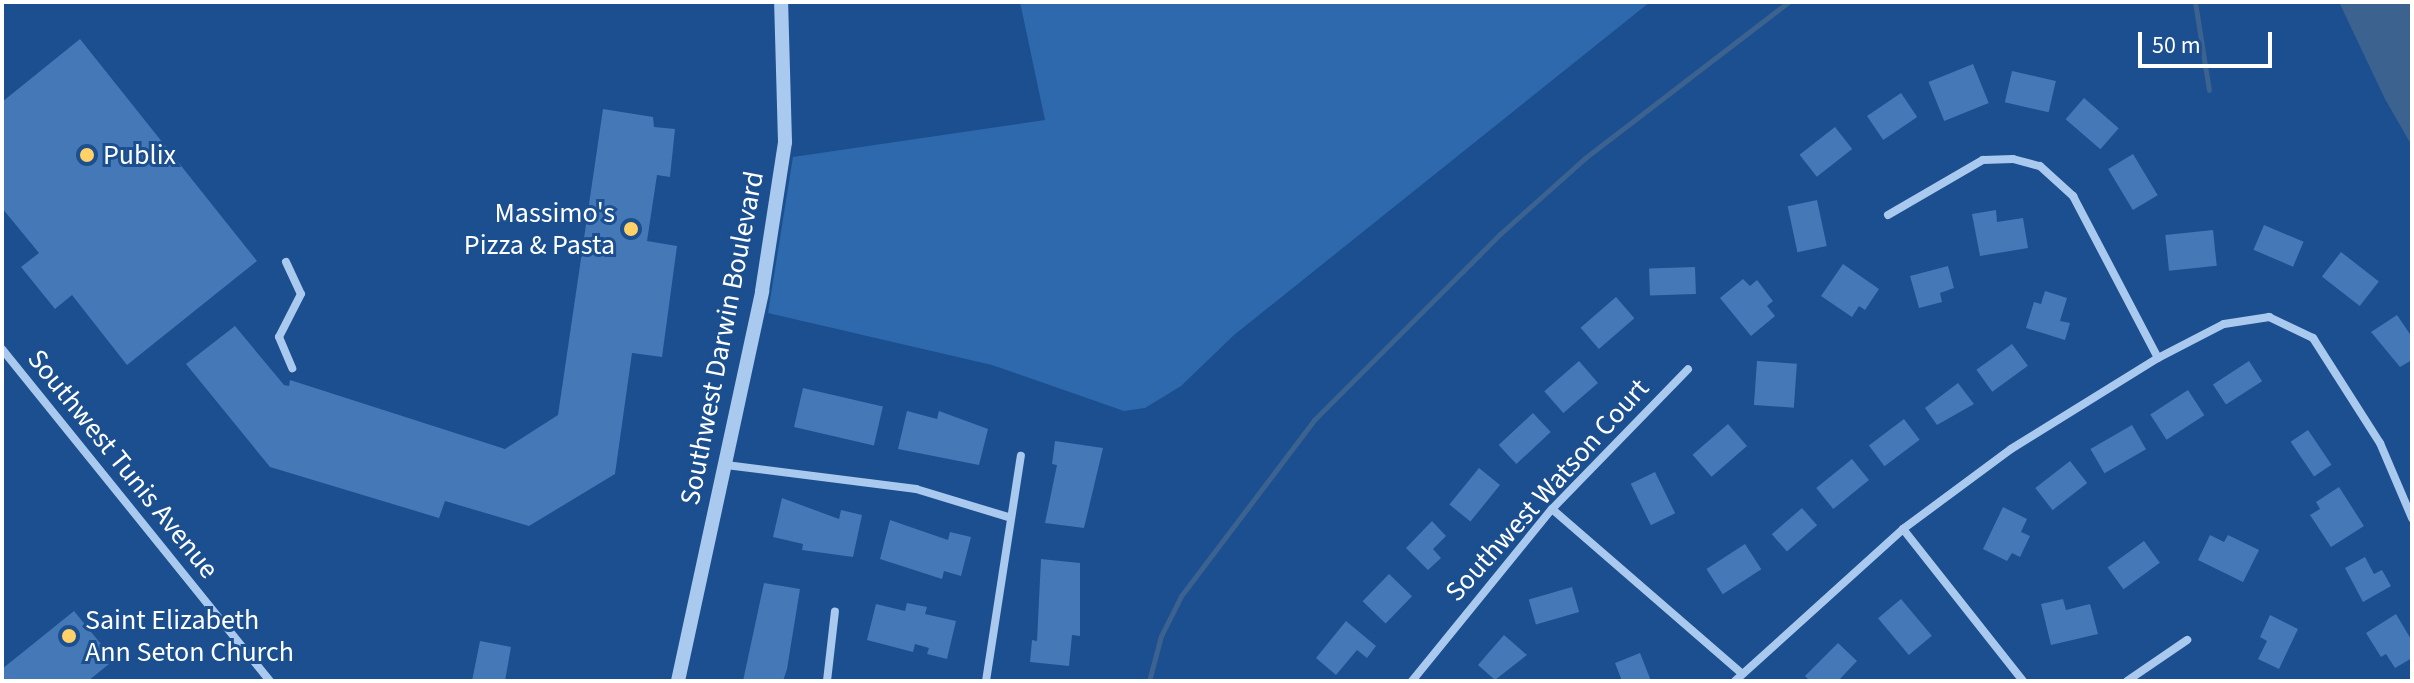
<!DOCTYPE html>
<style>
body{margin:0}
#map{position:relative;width:2414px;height:683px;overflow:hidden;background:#1b4f8f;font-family:"Source Sans 3",sans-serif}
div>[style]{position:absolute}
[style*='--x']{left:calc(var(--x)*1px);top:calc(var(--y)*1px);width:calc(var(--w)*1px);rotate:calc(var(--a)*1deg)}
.green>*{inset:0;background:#2e69ad}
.water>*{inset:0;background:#3c6290}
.stream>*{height:5px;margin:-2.5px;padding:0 2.5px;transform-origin:2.5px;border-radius:2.5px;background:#3c6290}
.building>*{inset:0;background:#4478b7;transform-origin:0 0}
.minor>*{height:8px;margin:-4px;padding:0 4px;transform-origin:4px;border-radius:4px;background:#a9c9ee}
.tertiary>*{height:14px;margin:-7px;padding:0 7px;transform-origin:7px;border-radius:7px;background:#a9c9ee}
.dots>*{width:22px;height:22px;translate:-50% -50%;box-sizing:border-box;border:4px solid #1b4f8f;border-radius:50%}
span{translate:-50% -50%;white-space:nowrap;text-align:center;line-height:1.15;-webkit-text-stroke:6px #1b4f8f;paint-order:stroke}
.poi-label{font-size:28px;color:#fff}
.left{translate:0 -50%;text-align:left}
.right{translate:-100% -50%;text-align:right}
.street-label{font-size:28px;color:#fff}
.frame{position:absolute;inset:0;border:4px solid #fff;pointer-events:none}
.scale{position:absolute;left:2138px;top:32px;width:134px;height:36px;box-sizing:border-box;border:4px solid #fff;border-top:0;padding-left:10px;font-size:24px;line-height:28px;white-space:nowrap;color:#fff;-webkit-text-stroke:6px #1b4f8f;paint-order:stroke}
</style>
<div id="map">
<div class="green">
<div style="clip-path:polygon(1020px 2px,1650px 2px,1234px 335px,1181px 386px,1145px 408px,1124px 411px,992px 365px,768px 313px,793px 157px,1045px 120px)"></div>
</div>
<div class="water">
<div style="clip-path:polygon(2339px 2px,2412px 2px,2412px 146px,2385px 99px)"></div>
</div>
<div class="stream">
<div style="--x:2195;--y:2;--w:89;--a:81"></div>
<div style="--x:1149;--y:681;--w:47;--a:-75.1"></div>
<div style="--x:1161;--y:636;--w:45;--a:-63.4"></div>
<div style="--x:1181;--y:596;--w:221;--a:-52.9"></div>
<div style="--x:1314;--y:420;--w:263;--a:-45"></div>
<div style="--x:1500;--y:234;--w:114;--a:-41.8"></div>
<div style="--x:1585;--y:158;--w:256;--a:-37.5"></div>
</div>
<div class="building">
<div style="clip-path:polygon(80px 39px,257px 261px,127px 365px,72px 295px,55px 309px,21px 267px,39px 253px,2px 208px,2px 102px)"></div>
<div style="left:1973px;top:64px;width:42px;height:48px;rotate:68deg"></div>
<div style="left:2012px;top:71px;width:45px;height:32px;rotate:13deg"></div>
<div style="left:1901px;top:93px;width:29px;height:41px;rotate:56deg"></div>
<div style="left:2084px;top:98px;width:46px;height:28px;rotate:41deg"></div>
<div style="clip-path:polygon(603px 109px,653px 117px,654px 127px,675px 129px,670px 177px,657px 175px,647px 241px,677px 246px,662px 357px,632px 353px,615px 474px,529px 526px,445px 501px,439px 518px,270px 467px,186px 364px,235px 326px,284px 385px,289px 386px,290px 380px,505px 449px,558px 415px)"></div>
<div style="left:1835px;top:127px;width:28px;height:45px;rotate:52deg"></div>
<div style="left:2133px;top:154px;width:48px;height:29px;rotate:59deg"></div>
<div style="left:1817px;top:200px;width:47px;height:30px;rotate:78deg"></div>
<div style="clip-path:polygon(1996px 210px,1997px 222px,2023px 218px,2028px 248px,1980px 256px,1972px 214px)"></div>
<div style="left:2264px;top:225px;width:43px;height:27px;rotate:23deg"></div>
<div style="left:2213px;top:230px;width:36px;height:48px;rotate:84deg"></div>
<div style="left:2341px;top:252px;width:48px;height:31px;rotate:38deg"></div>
<div style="clip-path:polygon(1843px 264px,1879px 289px,1865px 310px,1859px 306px,1852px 317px,1821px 296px)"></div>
<div style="clip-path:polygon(1948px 266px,1954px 288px,1940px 293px,1942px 302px,1919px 308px,1910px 276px)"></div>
<div style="left:1695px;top:267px;width:27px;height:46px;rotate:88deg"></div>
<div style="clip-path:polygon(1743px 279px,1750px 286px,1757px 280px,1773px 301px,1767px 306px,1775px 316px,1751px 336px,1720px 298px)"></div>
<div style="clip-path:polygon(2045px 291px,2067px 298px,2060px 321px,2070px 323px,2065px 340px,2026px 328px,2034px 302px,2041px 304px)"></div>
<div style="left:1616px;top:297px;width:28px;height:47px;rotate:49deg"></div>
<div style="clip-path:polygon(2397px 315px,2412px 337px,2412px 360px,2400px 367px,2371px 332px)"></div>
<div style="left:2012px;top:344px;width:27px;height:44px;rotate:54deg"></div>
<div style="left:1579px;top:361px;width:29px;height:46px;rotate:49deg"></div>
<div style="left:1757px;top:361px;width:40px;height:44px;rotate:4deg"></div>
<div style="left:2249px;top:361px;width:24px;height:43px;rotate:57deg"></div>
<div style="clip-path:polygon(1958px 383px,1974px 404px,1937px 425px,1925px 408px)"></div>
<div style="left:803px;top:388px;width:82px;height:40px;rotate:13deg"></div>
<div style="left:2188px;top:390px;width:30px;height:45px;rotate:57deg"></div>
<div style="clip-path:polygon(907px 411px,937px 419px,939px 411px,988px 429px,979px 465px,898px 449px)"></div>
<div style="left:1533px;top:413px;width:26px;height:47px;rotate:47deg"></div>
<div style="left:1904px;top:419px;width:26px;height:44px;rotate:53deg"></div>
<div style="left:1728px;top:424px;width:29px;height:47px;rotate:49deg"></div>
<div style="left:2132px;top:425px;width:28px;height:48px;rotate:60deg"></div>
<div style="left:2308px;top:430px;width:42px;height:21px;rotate:56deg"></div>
<div style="clip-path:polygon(1055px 441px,1103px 448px,1084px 528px,1045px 523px,1057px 465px,1052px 464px)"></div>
<div style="left:1852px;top:459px;width:27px;height:46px;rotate:51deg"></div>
<div style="left:2070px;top:461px;width:28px;height:44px;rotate:52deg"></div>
<div style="left:1479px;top:468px;width:27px;height:47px;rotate:39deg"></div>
<div style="left:1655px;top:472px;width:46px;height:27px;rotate:64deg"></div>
<div style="clip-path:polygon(2339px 487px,2364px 526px,2331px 547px,2310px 515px,2320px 509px,2316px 502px)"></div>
<div style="clip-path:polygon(782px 498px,839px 519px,841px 510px,862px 515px,853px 557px,802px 550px,803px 544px,773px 537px)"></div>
<div style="clip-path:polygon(2003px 507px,2027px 519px,2021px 532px,2030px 536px,2020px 557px,2012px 553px,2007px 561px,1983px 549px)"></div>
<div style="left:1802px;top:508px;width:23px;height:40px;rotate:49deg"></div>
<div style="clip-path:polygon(890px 520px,948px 540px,950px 532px,971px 537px,961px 576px,944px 571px,942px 579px,880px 559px)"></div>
<div style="clip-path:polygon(1432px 521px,1446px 536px,1433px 549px,1441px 558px,1428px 570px,1406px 548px)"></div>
<div style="clip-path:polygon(2210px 535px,2224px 542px,2228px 535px,2259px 550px,2243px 582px,2198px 560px)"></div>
<div style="left:2144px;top:541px;width:27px;height:45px;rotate:54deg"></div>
<div style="left:1745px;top:544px;width:30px;height:46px;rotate:57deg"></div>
<div style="clip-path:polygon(2365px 557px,2374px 574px,2382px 570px,2391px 586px,2363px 602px,2345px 568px)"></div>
<div style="clip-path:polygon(1041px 559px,1080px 563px,1080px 636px,1072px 635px,1069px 666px,1030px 662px,1032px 640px,1037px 641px)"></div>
<div style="left:1389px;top:574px;width:32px;height:38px;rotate:44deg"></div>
<div style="clip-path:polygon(764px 583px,800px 589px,787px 669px,783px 681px,743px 681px)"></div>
<div style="left:1572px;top:587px;width:26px;height:45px;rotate:74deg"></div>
<div style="left:1901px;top:599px;width:48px;height:30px;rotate:50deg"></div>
<div style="clip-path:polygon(2063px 599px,2066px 610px,2090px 604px,2098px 634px,2051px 645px,2041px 604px)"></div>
<div style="clip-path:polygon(907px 603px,927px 607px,925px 614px,956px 621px,947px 659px,927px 654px,929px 648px,915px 644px,913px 652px,867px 640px,876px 604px,905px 611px)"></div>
<div style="clip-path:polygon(74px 611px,114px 660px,88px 681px,2px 681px,2px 669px)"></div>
<div style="clip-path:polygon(2396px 614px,2412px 641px,2412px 658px,2395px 668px,2386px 654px,2381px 657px,2366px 633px)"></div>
<div style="clip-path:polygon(2270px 615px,2298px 629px,2279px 669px,2258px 659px,2267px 641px,2260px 637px)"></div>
<div style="clip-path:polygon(1346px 621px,1376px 646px,1367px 658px,1357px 650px,1336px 675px,1316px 658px)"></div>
<div style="clip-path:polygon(1504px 635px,1527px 655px,1495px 680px,1478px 665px)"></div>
<div style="clip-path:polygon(480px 641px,511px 647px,505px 681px,472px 681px)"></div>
<div style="clip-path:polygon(1838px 643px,1857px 661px,1838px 681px,1810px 681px,1805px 676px)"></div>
<div style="clip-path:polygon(1640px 653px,1651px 681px,1622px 681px,1615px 663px)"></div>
</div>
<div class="minor">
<div style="--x:1888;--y:215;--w:110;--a:-30.1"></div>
<div style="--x:1983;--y:160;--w:30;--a:-2"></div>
<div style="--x:2013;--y:159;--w:28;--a:15"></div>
<div style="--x:2040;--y:166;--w:45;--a:42.3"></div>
<div style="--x:2073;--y:196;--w:183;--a:62.3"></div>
<div style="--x:286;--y:262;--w:35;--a:65"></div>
<div style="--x:301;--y:294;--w:48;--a:117.1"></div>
<div style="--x:279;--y:337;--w:34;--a:67"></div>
<div style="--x:2;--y:349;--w:427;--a:51.1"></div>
<div style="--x:726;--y:465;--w:192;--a:7.2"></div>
<div style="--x:916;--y:489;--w:96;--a:16.9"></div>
<div style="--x:1552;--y:509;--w:250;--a:40.9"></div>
<div style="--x:1903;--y:529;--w:194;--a:51.7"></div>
<div style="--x:827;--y:681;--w:70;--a:-83.5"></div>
<div style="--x:986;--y:681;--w:228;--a:-81.2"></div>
<div style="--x:1412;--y:681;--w:222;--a:-50.9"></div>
<div style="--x:1552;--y:509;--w:195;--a:-45.8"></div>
<div style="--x:1735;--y:681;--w:227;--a:-42.1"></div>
<div style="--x:1903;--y:529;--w:134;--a:-36.5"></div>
<div style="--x:2011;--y:449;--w:173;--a:-31.8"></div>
<div style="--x:2158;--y:358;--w:74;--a:-27.3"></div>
<div style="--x:2224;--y:324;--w:46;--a:-8.8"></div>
<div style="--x:2269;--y:317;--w:49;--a:25.5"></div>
<div style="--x:2313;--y:338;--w:125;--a:57.5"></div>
<div style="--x:2380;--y:443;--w:82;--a:66.9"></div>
<div style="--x:2127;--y:681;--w:73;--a:-34.3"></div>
</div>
<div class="tertiary">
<div style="--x:678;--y:681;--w:399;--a:-77.8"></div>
<div style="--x:762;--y:291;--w:151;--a:-81.2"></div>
<div style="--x:785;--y:142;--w:140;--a:-91.6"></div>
</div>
<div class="dots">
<div style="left:87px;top:155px;background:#ffd166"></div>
<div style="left:631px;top:229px;background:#ffd166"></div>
<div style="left:69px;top:636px;background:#ffd166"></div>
</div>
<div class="poi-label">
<span class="left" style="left:103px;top:155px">Publix</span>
<span class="right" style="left:615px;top:229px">Massimo's<br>Pizza &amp; Pasta</span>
<span class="left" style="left:85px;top:636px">Saint Elizabeth<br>Ann Seton Church</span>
</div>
<div class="street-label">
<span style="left:722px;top:338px;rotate:-79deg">Southwest Darwin Boulevard</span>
<span style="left:123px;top:464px;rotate:51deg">Southwest Tunis Avenue</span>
<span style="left:1547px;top:490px;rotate:-48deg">Southwest Watson Court</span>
</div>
<div class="frame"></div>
<div class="scale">50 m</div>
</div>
